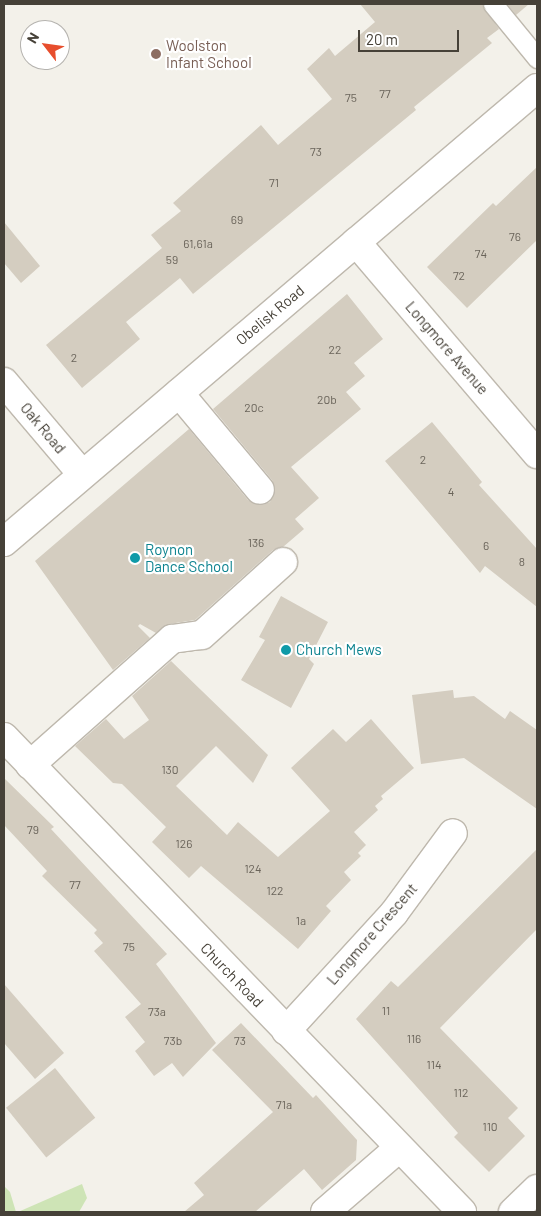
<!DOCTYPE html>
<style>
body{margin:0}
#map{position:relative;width:541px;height:1216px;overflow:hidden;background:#f3f1ea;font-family:Barlow,sans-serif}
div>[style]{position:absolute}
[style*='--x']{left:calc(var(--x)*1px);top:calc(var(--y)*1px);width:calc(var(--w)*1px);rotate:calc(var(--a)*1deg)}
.green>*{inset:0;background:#cee4b6}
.building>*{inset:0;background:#d4cdc0;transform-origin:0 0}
.roads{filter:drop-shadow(1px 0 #beb8ad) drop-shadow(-1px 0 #beb8ad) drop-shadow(0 1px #beb8ad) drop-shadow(0 -1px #beb8ad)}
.service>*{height:19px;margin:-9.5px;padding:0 9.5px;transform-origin:9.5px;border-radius:9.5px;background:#fff}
.minor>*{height:28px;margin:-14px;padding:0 14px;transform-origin:14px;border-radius:14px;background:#fff}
.dots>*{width:14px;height:14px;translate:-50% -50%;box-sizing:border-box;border:2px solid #fff;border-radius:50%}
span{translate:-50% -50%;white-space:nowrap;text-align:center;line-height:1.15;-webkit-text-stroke:4.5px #fff;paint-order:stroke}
.number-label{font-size:12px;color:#6a645a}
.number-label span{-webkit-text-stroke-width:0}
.education-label{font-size:15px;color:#785e54}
.left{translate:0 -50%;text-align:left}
.street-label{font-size:15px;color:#464138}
.culture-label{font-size:15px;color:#0d838f}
.frame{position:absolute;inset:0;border:5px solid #464138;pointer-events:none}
.north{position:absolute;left:20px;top:20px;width:50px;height:50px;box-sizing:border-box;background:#fff;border:1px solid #b5b3af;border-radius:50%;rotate:300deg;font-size:14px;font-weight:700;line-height:20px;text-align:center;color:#464138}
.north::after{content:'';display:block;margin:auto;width:18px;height:22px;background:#e74e2d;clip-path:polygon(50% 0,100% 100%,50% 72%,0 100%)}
.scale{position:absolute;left:358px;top:30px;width:101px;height:22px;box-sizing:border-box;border:2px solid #464138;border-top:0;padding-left:6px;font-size:15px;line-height:18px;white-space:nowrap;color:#464138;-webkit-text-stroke:4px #fff;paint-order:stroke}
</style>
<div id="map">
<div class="green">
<div style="clip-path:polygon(82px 1184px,87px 1198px,79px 1212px,18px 1212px)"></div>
<div style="clip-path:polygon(4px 1186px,10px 1192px,16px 1212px,4px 1212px)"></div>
</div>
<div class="building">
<div style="clip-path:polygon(360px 4px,482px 4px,499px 29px,487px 38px,492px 43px,414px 107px,416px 110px,193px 294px,180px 278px,126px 322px,140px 339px,82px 388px,46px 345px,162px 248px,151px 235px,181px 211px,173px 203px,261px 125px,278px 145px,332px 99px,307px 69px,329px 48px,335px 56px,375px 22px)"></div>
<div style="clip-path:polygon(507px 4px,529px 4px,516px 15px)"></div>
<div style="clip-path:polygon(537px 167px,537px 240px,467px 308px,427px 267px,493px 203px,496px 206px)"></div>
<div style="clip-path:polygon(4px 222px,40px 266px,21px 283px,4px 263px)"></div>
<div style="clip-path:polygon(347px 294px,383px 339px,354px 363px,365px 376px,346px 392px,361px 409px,291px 467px,319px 498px,295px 519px,304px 529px,283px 547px,273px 550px,195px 620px,169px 624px,156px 633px,140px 624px,138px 626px,150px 638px,113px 670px,35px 561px,189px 429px,248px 500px,262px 505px,270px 502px,275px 488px,272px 480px,213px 409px)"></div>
<div style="clip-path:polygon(432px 422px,482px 482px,479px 485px,537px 549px,537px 607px,485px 566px,480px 573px,385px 461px)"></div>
<div style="clip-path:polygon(281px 596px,328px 622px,309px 659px,314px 664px,291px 708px,241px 680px,265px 640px,259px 637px)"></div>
<div style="clip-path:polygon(171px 661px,268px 755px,253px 783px,216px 746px,176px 786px,227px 835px,238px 822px,278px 857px,330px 811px,291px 768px,333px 729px,346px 742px,371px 719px,414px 768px,381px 796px,383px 799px,375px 806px,378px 810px,354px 832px,366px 845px,358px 853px,361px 856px,344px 872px,351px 880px,326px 906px,331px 911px,298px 949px,201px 866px,189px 878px,152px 842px,166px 827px,122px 784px,113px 783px,75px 746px,106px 719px,124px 739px,149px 720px,132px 696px)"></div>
<div style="clip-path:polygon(453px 690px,454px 698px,474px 696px,505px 719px,510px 711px,537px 730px,537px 809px,464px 758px,421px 764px,412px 695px)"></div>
<div style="clip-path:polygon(4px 778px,54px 827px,51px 829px,167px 954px,156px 964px,216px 1043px,183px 1077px,172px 1063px,154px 1076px,135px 1051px,145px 1042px,125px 1017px,141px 1004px,94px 951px,103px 943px,94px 933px,97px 930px,42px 876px,47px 871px,4px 825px)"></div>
<div style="clip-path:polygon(537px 849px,537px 929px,440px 1028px,518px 1108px,508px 1118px,525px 1136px,489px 1172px,454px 1137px,458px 1133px,356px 1019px,391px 981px,398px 987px)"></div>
<div style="clip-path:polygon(4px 984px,64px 1053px,35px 1079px,4px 1043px)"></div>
<div style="clip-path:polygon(241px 1023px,313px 1098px,316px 1095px,357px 1140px,356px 1160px,322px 1190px,304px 1169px,255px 1212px,184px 1212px,204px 1195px,194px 1183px,273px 1112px,212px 1050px)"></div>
<div style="left:55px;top:1068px;width:64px;height:63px;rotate:51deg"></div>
</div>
<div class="roads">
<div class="service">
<div style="--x:493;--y:4;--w:70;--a:50.8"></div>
</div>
<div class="minor">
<div style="--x:356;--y:242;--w:279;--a:49.5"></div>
<div style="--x:4;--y:382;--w:121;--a:49.7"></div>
<div style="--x:179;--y:393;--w:126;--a:50.1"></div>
<div style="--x:4;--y:542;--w:700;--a:-40.42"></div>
<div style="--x:4;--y:737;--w:660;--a:46.04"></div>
<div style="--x:30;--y:765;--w:190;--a:-41.6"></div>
<div style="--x:172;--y:639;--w:30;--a:-8"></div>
<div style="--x:202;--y:635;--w:109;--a:-42"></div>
<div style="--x:286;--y:1031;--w:160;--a:-47.5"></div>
<div style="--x:394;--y:913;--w:99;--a:-53.6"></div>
<div style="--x:325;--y:1212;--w:98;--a:-40.9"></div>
<div style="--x:513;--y:1212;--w:33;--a:-44"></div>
</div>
</div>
<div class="dots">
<div style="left:156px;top:54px;background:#8d6e63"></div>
<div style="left:135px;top:558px;background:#0f9aa8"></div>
<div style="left:286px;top:650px;background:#0f9aa8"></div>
</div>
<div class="number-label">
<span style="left:385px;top:94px">77</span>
<span style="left:351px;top:98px">75</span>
<span style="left:316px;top:152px">73</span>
<span style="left:274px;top:183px">71</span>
<span style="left:237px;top:220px">69</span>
<span style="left:515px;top:237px">76</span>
<span style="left:198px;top:244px">61,61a</span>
<span style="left:481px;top:254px">74</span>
<span style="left:172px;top:260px">59</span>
<span style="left:459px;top:276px">72</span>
<span style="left:335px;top:350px">22</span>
<span style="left:74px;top:358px">2</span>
<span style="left:327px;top:400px">20b</span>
<span style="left:254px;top:408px">20c</span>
<span style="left:423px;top:460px">2</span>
<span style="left:451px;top:492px">4</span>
<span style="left:256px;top:543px">136</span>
<span style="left:486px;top:546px">6</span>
<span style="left:522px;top:562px">8</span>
<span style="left:170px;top:770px">130</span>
<span style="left:33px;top:830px">79</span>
<span style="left:184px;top:844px">126</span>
<span style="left:253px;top:869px">124</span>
<span style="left:75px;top:885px">77</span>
<span style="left:275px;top:891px">122</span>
<span style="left:301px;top:921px">1a</span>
<span style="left:129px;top:947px">75</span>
<span style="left:386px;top:1011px">11</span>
<span style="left:157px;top:1012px">73a</span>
<span style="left:414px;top:1039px">116</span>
<span style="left:173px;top:1041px">73b</span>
<span style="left:240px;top:1041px">73</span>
<span style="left:434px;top:1065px">114</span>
<span style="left:461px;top:1093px">112</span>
<span style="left:284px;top:1105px">71a</span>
<span style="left:490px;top:1127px">110</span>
</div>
<div class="education-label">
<span class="left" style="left:166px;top:54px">Woolston<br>Infant School</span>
</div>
<div class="street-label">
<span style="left:270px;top:315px;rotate:-40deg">Obelisk Road</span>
<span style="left:447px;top:348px;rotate:49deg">Longmore Avenue</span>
<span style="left:43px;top:428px;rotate:50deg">Oak Road</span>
<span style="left:372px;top:934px;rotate:-49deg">Longmore Crescent</span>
<span style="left:232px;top:975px;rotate:46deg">Church Road</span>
</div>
<div class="culture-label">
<span class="left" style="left:145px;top:558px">Roynon<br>Dance School</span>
<span class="left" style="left:296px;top:650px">Church Mews</span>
</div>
<div class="frame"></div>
<div class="north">N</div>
<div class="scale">20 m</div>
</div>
